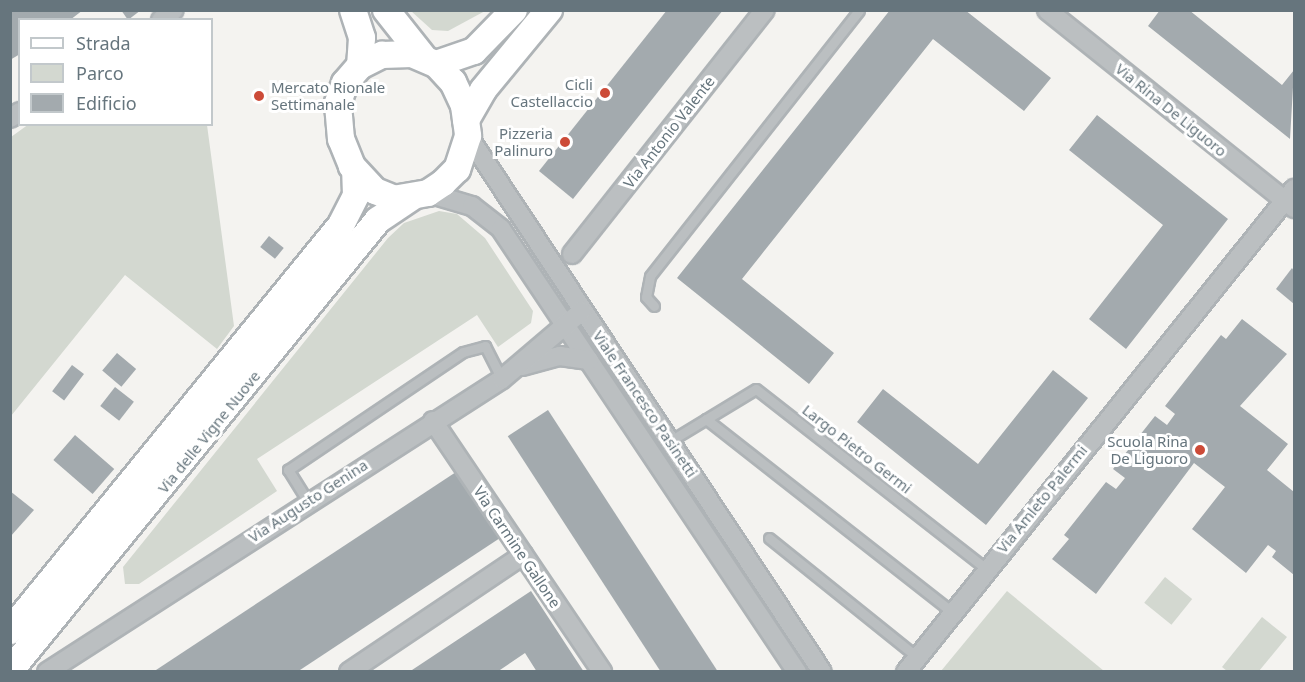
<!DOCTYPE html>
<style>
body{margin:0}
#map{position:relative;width:1305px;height:682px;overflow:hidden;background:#f4f3f0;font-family:"Noto Sans",sans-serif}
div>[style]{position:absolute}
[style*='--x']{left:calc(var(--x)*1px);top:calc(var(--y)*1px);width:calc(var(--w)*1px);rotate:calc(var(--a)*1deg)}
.green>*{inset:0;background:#d3d8d0;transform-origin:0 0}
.building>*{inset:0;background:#a3aaae;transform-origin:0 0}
.roads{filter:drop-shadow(2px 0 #aeb3b6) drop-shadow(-2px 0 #aeb3b6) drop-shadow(0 2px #aeb3b6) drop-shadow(0 -2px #aeb3b6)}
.lane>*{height:9px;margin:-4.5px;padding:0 4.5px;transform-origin:4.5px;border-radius:4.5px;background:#bbbfc1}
.street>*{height:18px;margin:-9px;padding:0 9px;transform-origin:9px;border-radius:9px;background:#bbbfc1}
.secondary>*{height:26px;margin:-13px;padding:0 13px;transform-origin:13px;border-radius:13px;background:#fff}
.dots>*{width:16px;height:16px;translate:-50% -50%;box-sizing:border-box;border:3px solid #fff;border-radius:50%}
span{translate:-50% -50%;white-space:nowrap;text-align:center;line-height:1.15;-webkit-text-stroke:6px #fff;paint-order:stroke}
.poi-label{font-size:15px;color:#66757d}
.right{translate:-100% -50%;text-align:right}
.left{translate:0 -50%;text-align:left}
.street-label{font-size:15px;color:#66757d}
.frame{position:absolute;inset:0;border:12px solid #66757d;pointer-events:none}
.legend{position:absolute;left:18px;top:18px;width:195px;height:108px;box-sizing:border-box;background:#fff;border:2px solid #c2c8cb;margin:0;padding:8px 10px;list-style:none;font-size:18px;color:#66757d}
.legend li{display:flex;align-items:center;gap:12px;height:30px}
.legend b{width:30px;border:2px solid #c2c8cb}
</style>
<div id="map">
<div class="green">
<div style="clip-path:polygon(411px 11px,485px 11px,448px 31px,432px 30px)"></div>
<div style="clip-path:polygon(29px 124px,207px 125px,234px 326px,217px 349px,125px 275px,11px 416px,11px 137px)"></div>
<div style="clip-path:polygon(439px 211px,457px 214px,485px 238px,533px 311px,531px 323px,498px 347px,477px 315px,257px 459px,277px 491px,139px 584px,125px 584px,123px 567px,388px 238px,404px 223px)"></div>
<div style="left:1165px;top:577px;width:35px;height:33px;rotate:39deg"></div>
<div style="clip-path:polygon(1007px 591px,1104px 671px,941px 671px)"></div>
<div style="clip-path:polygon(1262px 617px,1287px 637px,1259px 671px,1227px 671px,1222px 667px)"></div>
</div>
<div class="building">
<div style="clip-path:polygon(10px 10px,83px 10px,70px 20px,20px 20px,20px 54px,10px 60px)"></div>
<div style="clip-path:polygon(121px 10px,141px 10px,128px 20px)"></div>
<div style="clip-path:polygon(667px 10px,723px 10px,573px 199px,539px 171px)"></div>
<div style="clip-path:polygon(890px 10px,965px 10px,1051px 78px,1024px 111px,933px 39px,742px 279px,834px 353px,809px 384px,677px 278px)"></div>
<div style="clip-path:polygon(1160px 10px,1189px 10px,1282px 85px,1294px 70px,1290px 139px,1148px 26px)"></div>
<div style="clip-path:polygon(1097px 115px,1228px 219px,1126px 349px,1089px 319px,1163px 225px,1069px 150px)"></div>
<div style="left:269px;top:236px;width:19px;height:14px;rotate:39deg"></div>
<div style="clip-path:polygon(1292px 268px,1294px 271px,1294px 304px,1276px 289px)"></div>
<div style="clip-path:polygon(1242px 319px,1287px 354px,1240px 406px,1288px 444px,1267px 470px,1294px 492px,1294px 575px,1272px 557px,1276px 551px,1268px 545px,1246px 573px,1192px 529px,1225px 487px,1194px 463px,1096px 594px,1052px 559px,1069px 539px,1064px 535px,1106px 482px,1116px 489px,1125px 478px,1113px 469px,1155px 416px,1167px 425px,1175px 414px,1165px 406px,1221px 335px,1226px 339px)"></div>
<div style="left:117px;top:353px;width:25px;height:23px;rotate:40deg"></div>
<div style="left:72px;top:365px;width:15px;height:33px;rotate:37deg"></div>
<div style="clip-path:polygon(1053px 370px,1088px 398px,986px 525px,857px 422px,883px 389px,978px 464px)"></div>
<div style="left:115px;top:387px;width:24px;height:24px;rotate:38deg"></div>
<div style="left:548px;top:410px;width:313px;height:48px;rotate:57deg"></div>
<div style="left:75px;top:435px;width:52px;height:33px;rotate:41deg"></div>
<div style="clip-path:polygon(456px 472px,500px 538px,297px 672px,153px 672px)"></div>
<div style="clip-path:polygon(10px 491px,34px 510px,10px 537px)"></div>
<div style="clip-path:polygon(531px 591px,584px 672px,537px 672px,525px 653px,497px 672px,409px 672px)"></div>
</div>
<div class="roads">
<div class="lane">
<div style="--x:654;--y:306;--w:12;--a:-132"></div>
<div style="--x:646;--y:297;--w:21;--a:-79"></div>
<div style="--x:650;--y:276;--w:338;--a:-51.8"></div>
<div style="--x:706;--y:419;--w:313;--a:38.1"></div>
<div style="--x:670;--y:441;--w:100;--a:-31.2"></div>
<div style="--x:756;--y:389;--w:292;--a:38"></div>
<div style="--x:307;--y:500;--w:36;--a:-122"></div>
<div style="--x:288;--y:470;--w:211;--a:-34"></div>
<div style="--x:463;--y:352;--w:23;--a:-15"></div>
<div style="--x:485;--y:346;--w:37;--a:63"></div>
<div style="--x:769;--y:538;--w:190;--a:38.8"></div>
</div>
<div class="street">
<div style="--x:1047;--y:10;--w:317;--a:38.7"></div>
<div style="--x:161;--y:20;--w:16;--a:-38"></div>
<div style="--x:10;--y:118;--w:12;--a:-31"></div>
<div style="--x:468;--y:136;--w:642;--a:56.56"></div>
<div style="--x:428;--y:193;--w:46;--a:16.5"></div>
<div style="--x:472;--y:206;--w:37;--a:38"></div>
<div style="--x:501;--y:229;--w:533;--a:56.25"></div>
<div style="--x:572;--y:254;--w:311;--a:-51.7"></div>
<div style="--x:522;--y:366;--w:39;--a:-15"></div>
<div style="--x:560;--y:356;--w:29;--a:8"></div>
<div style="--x:433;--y:421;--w:303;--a:56"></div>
<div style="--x:47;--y:672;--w:541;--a:-32.78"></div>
<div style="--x:502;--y:379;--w:105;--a:-40.4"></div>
<div style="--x:349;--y:672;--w:210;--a:-33.9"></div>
<div style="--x:906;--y:672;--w:620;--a:-51.22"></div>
</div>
<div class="secondary">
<div style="--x:353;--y:10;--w:29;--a:72"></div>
<div style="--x:362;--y:38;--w:28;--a:94"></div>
<div style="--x:386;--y:10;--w:61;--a:51.6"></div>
<div style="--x:412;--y:54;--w:26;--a:23"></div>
<div style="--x:436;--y:64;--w:25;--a:47"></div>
<div style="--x:453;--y:82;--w:26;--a:65"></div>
<div style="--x:464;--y:106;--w:30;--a:82"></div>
<div style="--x:468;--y:136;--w:35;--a:108"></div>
<div style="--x:457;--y:169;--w:20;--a:135"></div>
<div style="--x:443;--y:183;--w:18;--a:146"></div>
<div style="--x:428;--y:193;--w:34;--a:170"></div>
<div style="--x:395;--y:199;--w:22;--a:-158"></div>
<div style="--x:375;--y:191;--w:34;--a:-133"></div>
<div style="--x:352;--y:166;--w:29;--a:-112"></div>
<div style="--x:341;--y:139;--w:36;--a:-95"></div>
<div style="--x:338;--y:103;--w:21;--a:-71"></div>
<div style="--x:345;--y:83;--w:23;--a:-49"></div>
<div style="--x:360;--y:66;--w:25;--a:-27"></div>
<div style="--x:382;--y:55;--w:30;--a:-2"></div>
<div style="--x:436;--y:64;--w:40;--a:-18.9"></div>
<div style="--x:474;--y:51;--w:57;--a:-45.7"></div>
<div style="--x:466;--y:120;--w:34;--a:-60"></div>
<div style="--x:483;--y:90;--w:104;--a:-50.5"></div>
<div style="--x:10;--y:631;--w:524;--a:-50.81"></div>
<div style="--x:341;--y:225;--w:34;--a:-63"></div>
<div style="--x:356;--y:195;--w:23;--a:-92"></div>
<div style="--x:10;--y:671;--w:582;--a:-50.79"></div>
<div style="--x:378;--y:220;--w:40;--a:-34"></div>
</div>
</div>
<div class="dots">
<div style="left:605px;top:93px;background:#cc4b38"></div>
<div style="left:259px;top:96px;background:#cc4b38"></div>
<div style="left:565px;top:142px;background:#cc4b38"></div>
<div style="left:1200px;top:450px;background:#cc4b38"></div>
</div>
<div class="poi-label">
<span class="right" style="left:593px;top:93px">Cicli<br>Castellaccio</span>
<span class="left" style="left:271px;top:96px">Mercato Rionale<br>Settimanale</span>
<span class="right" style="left:553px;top:142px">Pizzeria<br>Palinuro</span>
<span class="right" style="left:1188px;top:450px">Scuola Rina<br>De Liguoro</span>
</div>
<div class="street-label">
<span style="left:1171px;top:110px;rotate:39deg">Via Rina De Liguoro</span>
<span style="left:669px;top:132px;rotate:-52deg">Via Antonio Valente</span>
<span style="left:645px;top:404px;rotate:56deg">Viale Francesco Pasinetti</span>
<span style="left:209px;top:432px;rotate:-51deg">Via delle Vigne Nuove</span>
<span style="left:857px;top:449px;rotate:38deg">Largo Pietro Germi</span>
<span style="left:1042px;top:499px;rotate:-51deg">Via Amleto Palermi</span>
<span style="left:308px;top:501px;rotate:-33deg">Via Augusto Genina</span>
<span style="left:517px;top:547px;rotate:56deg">Via Carmine Gallone</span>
</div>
<div class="frame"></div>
<ul class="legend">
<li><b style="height:8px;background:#fff"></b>Strada</li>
<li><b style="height:16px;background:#d3d8d0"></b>Parco</li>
<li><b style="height:16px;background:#a3aaae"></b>Edificio</li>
</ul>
</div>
